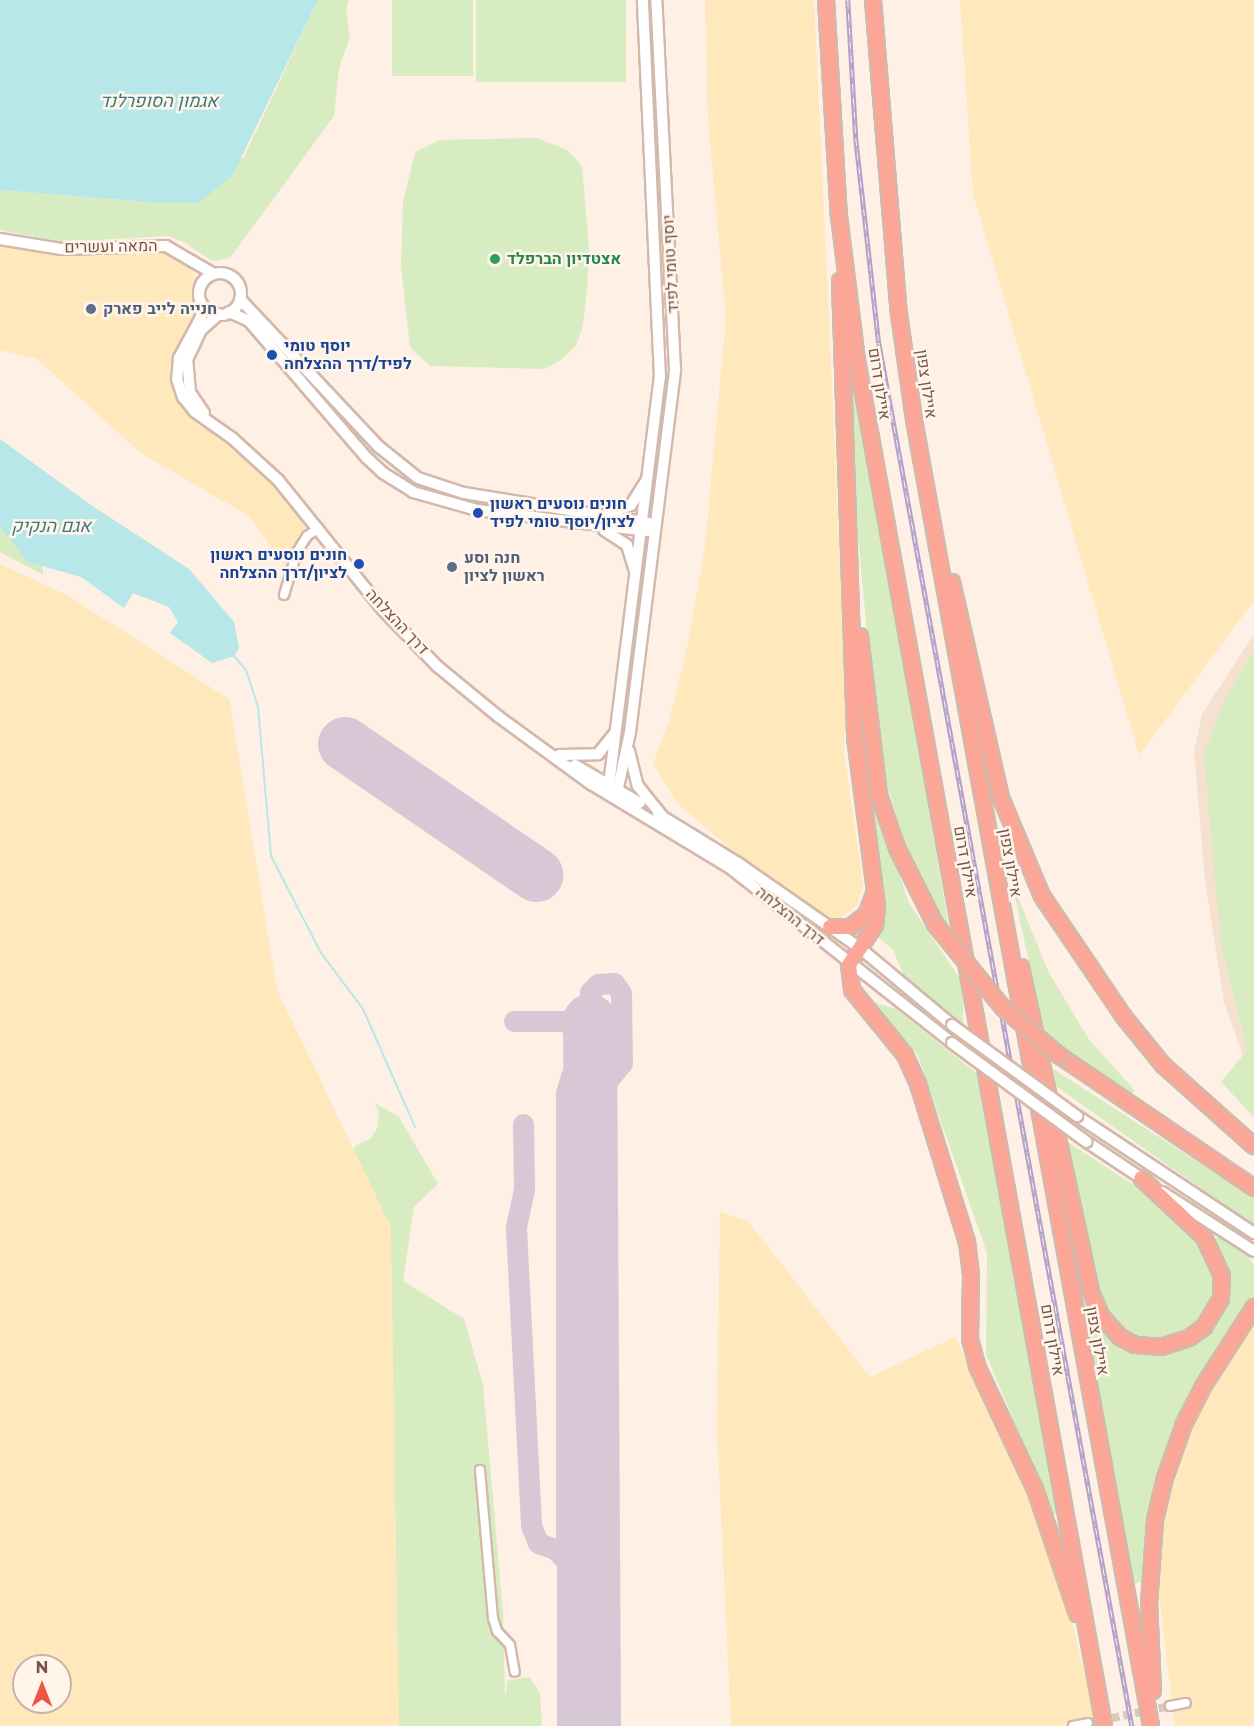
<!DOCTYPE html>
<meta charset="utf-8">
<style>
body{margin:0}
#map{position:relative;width:1254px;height:1726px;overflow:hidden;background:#fef0e4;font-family:Montserrat,Heebo,sans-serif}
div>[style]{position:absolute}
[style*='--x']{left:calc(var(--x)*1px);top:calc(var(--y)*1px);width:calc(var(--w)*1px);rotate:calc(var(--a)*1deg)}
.residential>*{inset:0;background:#f6e1d1}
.green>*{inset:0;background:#d7ecc1;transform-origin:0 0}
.sand>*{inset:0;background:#ffe8bc}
.water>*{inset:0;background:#b7e7e8}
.stream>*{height:2px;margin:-1px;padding:0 1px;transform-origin:1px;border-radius:1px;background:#b7e7e8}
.taxiway>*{height:21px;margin:-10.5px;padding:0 10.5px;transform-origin:10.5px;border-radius:10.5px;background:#d8c8d6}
.runway>*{height:54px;margin:-27px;padding:0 27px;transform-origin:27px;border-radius:27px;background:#d8c8d6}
.street-tunnel>*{height:8px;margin-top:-4px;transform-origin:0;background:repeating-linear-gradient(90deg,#dcc9bd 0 8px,transparent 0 12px)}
.roads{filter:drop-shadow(2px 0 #d2b9ac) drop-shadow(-2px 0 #d2b9ac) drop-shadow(0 2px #d2b9ac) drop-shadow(0 -2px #d2b9ac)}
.street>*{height:8px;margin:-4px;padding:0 4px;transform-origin:4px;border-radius:4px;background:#fff}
.secondary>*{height:10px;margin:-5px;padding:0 5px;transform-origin:5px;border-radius:5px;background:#fff}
.secondary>.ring{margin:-5px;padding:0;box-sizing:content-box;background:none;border:10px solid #fff;border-radius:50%}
.highway>*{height:14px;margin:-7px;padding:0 7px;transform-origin:7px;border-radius:7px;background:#fba697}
.rail>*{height:4.5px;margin-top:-2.25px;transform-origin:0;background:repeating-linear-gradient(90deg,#fff5eb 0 7px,#b2a1c8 0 14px);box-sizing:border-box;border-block:2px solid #b2a1c8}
.bridges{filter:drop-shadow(2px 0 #d5b8a9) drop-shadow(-2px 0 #d5b8a9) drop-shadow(0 2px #d5b8a9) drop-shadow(0 -2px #d5b8a9)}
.secondary-bridge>*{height:10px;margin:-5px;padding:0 5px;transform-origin:5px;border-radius:5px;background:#fff}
.highway-bridge>*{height:14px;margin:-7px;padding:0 7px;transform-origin:7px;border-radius:7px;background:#fba697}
.dots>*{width:16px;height:16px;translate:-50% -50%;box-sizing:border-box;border:3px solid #fff5eb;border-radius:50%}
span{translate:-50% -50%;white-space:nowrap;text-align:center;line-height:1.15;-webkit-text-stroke:5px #fff5eb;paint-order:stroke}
.street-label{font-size:16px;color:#775348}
.leisure-label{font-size:16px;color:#27864d;font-weight:700}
.left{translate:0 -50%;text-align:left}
.service-label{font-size:16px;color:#4e5e75;font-weight:700}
.transit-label{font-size:16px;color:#164399;font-weight:700}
.right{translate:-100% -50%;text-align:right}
.water-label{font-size:18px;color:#3a7a7e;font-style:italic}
.north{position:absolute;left:12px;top:1654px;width:60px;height:60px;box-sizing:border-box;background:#fff5eb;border:2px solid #c9b4aa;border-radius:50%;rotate:0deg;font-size:16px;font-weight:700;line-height:24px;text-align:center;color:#775348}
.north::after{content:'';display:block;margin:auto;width:21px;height:27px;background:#ee5542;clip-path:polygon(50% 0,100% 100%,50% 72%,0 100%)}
</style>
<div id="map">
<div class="residential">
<div style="clip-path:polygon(1254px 634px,1254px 1087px,1224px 1002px,1205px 881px,1194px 752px,1202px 714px)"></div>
</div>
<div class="green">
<div style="clip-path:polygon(318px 0,348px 0,346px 10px,350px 37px,339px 68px,334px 116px,230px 258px,212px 261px,184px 242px,168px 236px,61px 242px,0 230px,0 190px,159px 203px,244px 157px)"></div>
<div style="left:392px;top:0;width:81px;height:76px"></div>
<div style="left:476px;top:0;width:150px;height:82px"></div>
<div style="clip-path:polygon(537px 138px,567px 150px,582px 166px,589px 247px,587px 291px,583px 326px,576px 346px,558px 362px,544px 369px,430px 366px,410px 347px,401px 266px,403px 203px,415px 152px,440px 140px)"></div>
<div style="clip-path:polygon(845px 341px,878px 511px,949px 928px,916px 877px,884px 776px,875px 718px,846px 410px)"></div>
<div style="clip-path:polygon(0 508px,42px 547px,43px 575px,0 552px)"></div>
<div style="clip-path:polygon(1254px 651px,1254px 1117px,1221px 1082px,1247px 1050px,1221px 945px,1204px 756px,1221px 706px)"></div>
<div style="clip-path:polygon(871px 793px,909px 903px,963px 983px,963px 1025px,907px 983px,893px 950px,877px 936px,880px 928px,866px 798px)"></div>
<div style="clip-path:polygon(1012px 883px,1048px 971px,1088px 1038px,1135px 1091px,1129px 1095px,1044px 1032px)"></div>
<div style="clip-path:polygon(874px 1002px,896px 1009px,980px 1076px,1062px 1513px,1053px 1515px,986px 1354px,987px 1253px,917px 1053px,866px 1003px)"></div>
<div style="clip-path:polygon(1053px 1069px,1254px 1198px,1254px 1226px,1057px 1087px)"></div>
<div style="clip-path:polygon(375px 1103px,399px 1117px,438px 1184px,414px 1207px,403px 1281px,464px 1319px,483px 1385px,503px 1612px,505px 1698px,508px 1680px,530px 1677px,540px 1694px,542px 1726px,349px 1726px,354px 1154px,355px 1146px,370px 1139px,377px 1129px,379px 1114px)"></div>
<div style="clip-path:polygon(1066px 1141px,1157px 1200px,1199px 1240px,1216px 1277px,1215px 1298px,1192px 1329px,1167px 1340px,1136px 1339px,1116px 1326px,1102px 1305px)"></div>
<div style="clip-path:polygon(1219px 1234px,1246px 1253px,1254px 1266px,1254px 1298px,1211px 1359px,1170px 1440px,1151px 1507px,1142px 1581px,1134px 1584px,1080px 1299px,1085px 1301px,1101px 1329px,1123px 1349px,1162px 1355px,1193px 1345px,1216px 1325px,1228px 1302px,1229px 1275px,1214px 1241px)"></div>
</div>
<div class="sand">
<div style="clip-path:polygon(705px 0,814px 0,846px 688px,844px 752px,863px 884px,857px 906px,834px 922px,827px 922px,741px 857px,678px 804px,653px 764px,669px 721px,689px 639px,705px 547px,726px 317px,708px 120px)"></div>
<div style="clip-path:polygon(960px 0,1254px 0,1254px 601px,1139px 755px,973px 194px)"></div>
<div style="clip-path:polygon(0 243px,55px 254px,168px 252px,189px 263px,196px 278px,197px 304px,195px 316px,172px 354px,174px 390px,188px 411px,281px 491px,307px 522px,286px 568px,249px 516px,142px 454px,37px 359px,0 350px)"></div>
<div style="clip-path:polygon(evenodd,0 564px,67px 595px,229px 699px,277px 990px,391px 1227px,399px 1726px,0 1726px,0 564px,24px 1666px,60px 1666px,60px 1702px,24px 1702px,24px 1666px)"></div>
<div style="clip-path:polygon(720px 1212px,748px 1221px,870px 1377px,955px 1337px,1024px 1480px,1046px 1540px,1070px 1612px,1097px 1726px,731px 1726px,717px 1428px)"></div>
<div style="clip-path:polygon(1254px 1322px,1254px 1726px,1175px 1726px,1158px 1585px,1161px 1528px,1185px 1446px,1201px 1411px,1220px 1372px)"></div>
</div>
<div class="water">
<div style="clip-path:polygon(0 0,318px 0,232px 176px,198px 203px,159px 203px,0 190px)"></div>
<div style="clip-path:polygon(0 439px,91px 505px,189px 569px,234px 622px,239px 648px,234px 656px,212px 663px,170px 633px,178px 622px,169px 607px,133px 593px,124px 608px,81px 577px,28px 562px,0 526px)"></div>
</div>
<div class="stream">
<div style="--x:234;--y:656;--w:18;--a:49"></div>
<div style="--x:246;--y:670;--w:39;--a:72"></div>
<div style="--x:258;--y:707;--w:150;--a:85"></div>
<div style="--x:271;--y:856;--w:109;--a:62.7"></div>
<div style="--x:321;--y:953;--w:70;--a:53.1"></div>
<div style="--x:363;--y:1009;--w:129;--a:66.2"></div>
</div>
<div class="taxiway">
<div style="--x:514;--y:1021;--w:51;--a:0"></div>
<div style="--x:565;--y:1021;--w:20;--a:41"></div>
<div style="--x:580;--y:1034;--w:34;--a:90"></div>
<div style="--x:580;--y:1068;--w:12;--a:138"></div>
<div style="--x:571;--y:1076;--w:19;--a:106"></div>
<div style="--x:566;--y:1094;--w:467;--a:90"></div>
<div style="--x:590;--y:1021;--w:29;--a:-90"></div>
<div style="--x:590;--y:992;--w:11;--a:-45"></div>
<div style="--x:598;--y:984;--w:16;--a:-4"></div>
<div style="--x:614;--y:983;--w:12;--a:55"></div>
<div style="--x:621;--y:993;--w:70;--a:89.2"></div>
<div style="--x:622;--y:1063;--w:48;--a:130"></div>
<div style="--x:523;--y:1124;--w:65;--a:89.1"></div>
<div style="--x:524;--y:1189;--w:40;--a:102"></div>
<div style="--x:516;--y:1228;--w:297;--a:87.1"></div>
<div style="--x:531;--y:1525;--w:19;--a:69"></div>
<div style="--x:538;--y:1543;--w:18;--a:19"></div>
<div style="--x:555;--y:1549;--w:23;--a:45"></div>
<div style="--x:571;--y:1565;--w:22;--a:3"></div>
<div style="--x:567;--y:1726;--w:164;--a:-90"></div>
</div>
<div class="runway">
<div style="--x:345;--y:744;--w:232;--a:34.4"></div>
<div style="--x:590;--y:1021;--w:705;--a:89.67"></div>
</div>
<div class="street-tunnel">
<div style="--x:1088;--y:1723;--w:84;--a:-11.7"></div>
</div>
<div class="roads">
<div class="street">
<div style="--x:284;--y:595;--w:45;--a:-73.2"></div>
<div style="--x:297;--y:552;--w:19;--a:-58"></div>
<div style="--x:307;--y:536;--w:14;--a:-34"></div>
<div style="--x:480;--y:1470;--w:149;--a:85"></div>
<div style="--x:493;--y:1618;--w:14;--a:73"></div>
<div style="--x:497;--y:1631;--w:19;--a:47"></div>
<div style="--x:510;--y:1645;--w:27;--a:80"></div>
<div style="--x:1170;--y:1706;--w:16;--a:-11"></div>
<div style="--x:1073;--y:1726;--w:15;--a:-11"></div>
</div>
<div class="secondary">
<div style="--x:0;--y:239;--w:62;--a:9.3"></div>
<div style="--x:61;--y:249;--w:105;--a:-1.6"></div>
<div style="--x:166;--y:246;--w:56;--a:30.3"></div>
<div class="ring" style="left:199px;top:273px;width:32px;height:32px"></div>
<div style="--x:240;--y:299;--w:202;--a:46.8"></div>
<div style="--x:378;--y:446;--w:51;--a:38.7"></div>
<div style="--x:418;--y:478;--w:48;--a:18.1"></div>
<div style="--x:464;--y:493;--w:187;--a:9.2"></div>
<div style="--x:202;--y:304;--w:13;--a:94"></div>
<div style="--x:201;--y:317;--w:47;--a:118.2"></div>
<div style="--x:179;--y:358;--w:21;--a:95"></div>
<div style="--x:177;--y:379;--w:19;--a:72"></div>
<div style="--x:183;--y:397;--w:19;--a:51"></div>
<div style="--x:195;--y:412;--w:45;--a:35.1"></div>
<div style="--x:232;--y:438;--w:62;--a:42.4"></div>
<div style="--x:278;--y:480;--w:167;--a:51.1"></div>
<div style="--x:383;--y:610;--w:78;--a:46"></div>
<div style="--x:437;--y:666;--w:80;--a:39.4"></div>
<div style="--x:499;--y:717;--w:114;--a:36.1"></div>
<div style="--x:591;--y:784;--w:162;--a:31.1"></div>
<div style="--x:730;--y:868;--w:283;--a:38.2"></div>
<div style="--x:229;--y:312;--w:22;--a:24"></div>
<div style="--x:249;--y:321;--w:181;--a:49.3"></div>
<div style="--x:367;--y:458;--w:22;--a:43"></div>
<div style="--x:383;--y:473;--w:36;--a:32"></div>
<div style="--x:413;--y:492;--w:66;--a:15.7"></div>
<div style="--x:477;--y:510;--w:172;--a:7"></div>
<div style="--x:204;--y:413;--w:25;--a:-124"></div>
<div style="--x:190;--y:392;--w:32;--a:-95"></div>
<div style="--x:187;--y:360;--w:33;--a:-65"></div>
<div style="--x:201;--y:330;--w:24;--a:-42"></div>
<div style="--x:608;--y:513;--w:24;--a:-19"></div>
<div style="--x:631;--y:505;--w:28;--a:-58"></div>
<div style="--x:604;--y:530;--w:27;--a:33"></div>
<div style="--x:627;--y:545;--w:28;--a:73"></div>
<div style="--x:629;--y:751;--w:36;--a:76"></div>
<div style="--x:638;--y:786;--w:38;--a:51"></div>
<div style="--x:559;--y:755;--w:39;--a:-1"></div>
<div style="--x:598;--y:754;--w:27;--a:-51"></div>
<div style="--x:575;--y:765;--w:75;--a:30.3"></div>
<div style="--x:608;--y:793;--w:418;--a:-82.9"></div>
<div style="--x:660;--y:378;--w:378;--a:-92.6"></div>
<div style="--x:616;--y:797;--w:66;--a:-77.8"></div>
<div style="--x:630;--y:732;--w:366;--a:-82.9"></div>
<div style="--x:675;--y:369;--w:369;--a:-92.9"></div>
<div style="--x:658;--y:814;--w:94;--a:31.5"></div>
<div style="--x:738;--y:863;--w:149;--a:34.9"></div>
<div style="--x:860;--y:948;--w:120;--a:39.9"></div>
<div style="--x:1077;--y:1116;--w:212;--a:33.5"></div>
<div style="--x:1087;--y:1142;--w:72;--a:33.7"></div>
<div style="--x:1162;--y:1192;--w:109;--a:32.7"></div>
</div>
<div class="highway">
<div style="--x:826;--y:0;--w:216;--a:86.6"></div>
<div style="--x:839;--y:216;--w:145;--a:82.9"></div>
<div style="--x:857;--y:360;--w:1388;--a:79.75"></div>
<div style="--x:873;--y:0;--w:308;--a:85.3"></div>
<div style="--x:898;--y:307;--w:114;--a:81.9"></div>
<div style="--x:914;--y:420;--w:1327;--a:79.71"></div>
<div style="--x:840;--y:281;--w:456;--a:88.1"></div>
<div style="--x:855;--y:737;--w:171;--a:82.6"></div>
<div style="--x:877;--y:907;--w:18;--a:96"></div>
<div style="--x:875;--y:925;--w:48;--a:123"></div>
<div style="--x:849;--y:965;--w:25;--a:83"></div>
<div style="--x:852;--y:990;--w:84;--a:50.8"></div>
<div style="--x:905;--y:1055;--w:32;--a:66"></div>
<div style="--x:918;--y:1084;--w:165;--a:72.8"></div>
<div style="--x:967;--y:1242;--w:34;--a:83"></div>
<div style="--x:971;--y:1276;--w:63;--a:90.9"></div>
<div style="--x:970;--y:1339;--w:28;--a:75"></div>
<div style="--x:977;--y:1366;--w:136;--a:64.8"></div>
<div style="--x:1035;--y:1489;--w:132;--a:71.4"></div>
<div style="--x:952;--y:582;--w:221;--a:77.2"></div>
<div style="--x:1001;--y:798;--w:106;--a:67.3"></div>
<div style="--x:1042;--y:896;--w:146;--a:55.9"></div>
<div style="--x:1124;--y:1017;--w:62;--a:50.9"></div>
<div style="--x:1163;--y:1065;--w:122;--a:41.7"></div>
<div style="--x:860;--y:636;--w:160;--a:83.2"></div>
<div style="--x:879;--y:795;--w:56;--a:71.2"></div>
<div style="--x:897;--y:848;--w:85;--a:63.4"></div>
<div style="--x:830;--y:927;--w:20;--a:0"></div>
<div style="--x:850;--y:927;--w:20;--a:-37"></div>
<div style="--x:866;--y:915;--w:22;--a:-69"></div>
<div style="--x:1021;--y:967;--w:332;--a:77.8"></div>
<div style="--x:1091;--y:1292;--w:26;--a:67"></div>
<div style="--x:1101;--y:1316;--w:28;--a:48"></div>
<div style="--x:1120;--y:1337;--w:17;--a:28"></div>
<div style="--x:1135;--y:1345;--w:26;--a:4"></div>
<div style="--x:1161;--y:1347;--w:29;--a:-18"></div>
<div style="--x:1189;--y:1338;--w:19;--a:-36"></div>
<div style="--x:1204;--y:1327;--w:33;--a:-59"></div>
<div style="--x:1221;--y:1299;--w:23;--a:-88"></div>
<div style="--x:1222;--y:1276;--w:43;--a:-114.8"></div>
<div style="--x:1204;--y:1237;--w:86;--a:-136.9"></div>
<div style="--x:1060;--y:1056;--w:235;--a:34.2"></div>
<div style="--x:1153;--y:1691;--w:87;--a:-92.6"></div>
<div style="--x:1149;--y:1604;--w:84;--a:-85.9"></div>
<div style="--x:1155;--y:1520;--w:43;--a:-76.6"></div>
<div style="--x:1165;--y:1478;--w:57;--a:-70.6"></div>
<div style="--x:1184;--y:1424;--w:44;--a:-62.9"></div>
<div style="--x:1204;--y:1385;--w:93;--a:-57.3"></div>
</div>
</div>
<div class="rail">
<div style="--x:848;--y:0;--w:139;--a:86.7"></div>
<div style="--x:856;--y:139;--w:205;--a:83.6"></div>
<div style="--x:879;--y:343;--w:1406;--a:79.63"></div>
</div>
<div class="bridges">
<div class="secondary-bridge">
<div style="--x:952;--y:1025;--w:155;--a:36.1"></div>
<div style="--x:952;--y:1043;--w:167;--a:36.3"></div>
</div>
<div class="highway-bridge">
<div style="--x:935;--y:924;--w:108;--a:51"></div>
<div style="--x:1003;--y:1008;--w:75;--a:40.1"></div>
</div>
</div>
<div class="dots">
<div style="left:495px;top:259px;background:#2e9e5b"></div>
<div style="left:91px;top:309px;background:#5c6f8a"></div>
<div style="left:272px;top:355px;background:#1a4fb4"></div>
<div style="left:478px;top:513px;background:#1a4fb4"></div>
<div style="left:359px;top:564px;background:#1a4fb4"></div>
<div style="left:452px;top:567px;background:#5c6f8a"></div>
</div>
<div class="street-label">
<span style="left:111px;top:247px;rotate:-1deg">המאה ועשרים</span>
<span style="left:671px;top:264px;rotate:-93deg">יוסף טומי לפיד</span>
<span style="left:879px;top:384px;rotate:81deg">איילון דרום</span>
<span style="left:926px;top:384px;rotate:82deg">איילון צפון</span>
<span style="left:397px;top:622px;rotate:47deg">דרך ההצלחה</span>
<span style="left:965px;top:862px;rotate:80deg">איילון דרום</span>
<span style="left:1010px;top:863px;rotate:80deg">איילון צפון</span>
<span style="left:790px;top:916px;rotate:39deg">דרך ההצלחה</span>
<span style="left:1052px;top:1340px;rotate:80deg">איילון דרום</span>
<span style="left:1097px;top:1341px;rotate:80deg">איילון צפון</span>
</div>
<div class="leisure-label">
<span class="left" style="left:507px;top:259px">אצטדיון הברפלד</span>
</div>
<div class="service-label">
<span class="left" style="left:103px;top:309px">חנייה לייב פארק</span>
<span class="left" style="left:464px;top:567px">חנה וסע<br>ראשון לציון</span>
</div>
<div class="transit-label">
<span class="left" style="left:284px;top:355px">יוסף טומי<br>לפיד/דרך ההצלחה</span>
<span class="left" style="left:490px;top:513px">חונים נוסעים ראשון<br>לציון/יוסף טומי לפיד</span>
<span class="right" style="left:347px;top:564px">חונים נוסעים ראשון<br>לציון/דרך ההצלחה</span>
</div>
<div class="water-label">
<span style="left:159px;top:101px">אגמון הסופרלנד</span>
<span style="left:51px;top:526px">אגם הנקיק</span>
</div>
<div class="north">N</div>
</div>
